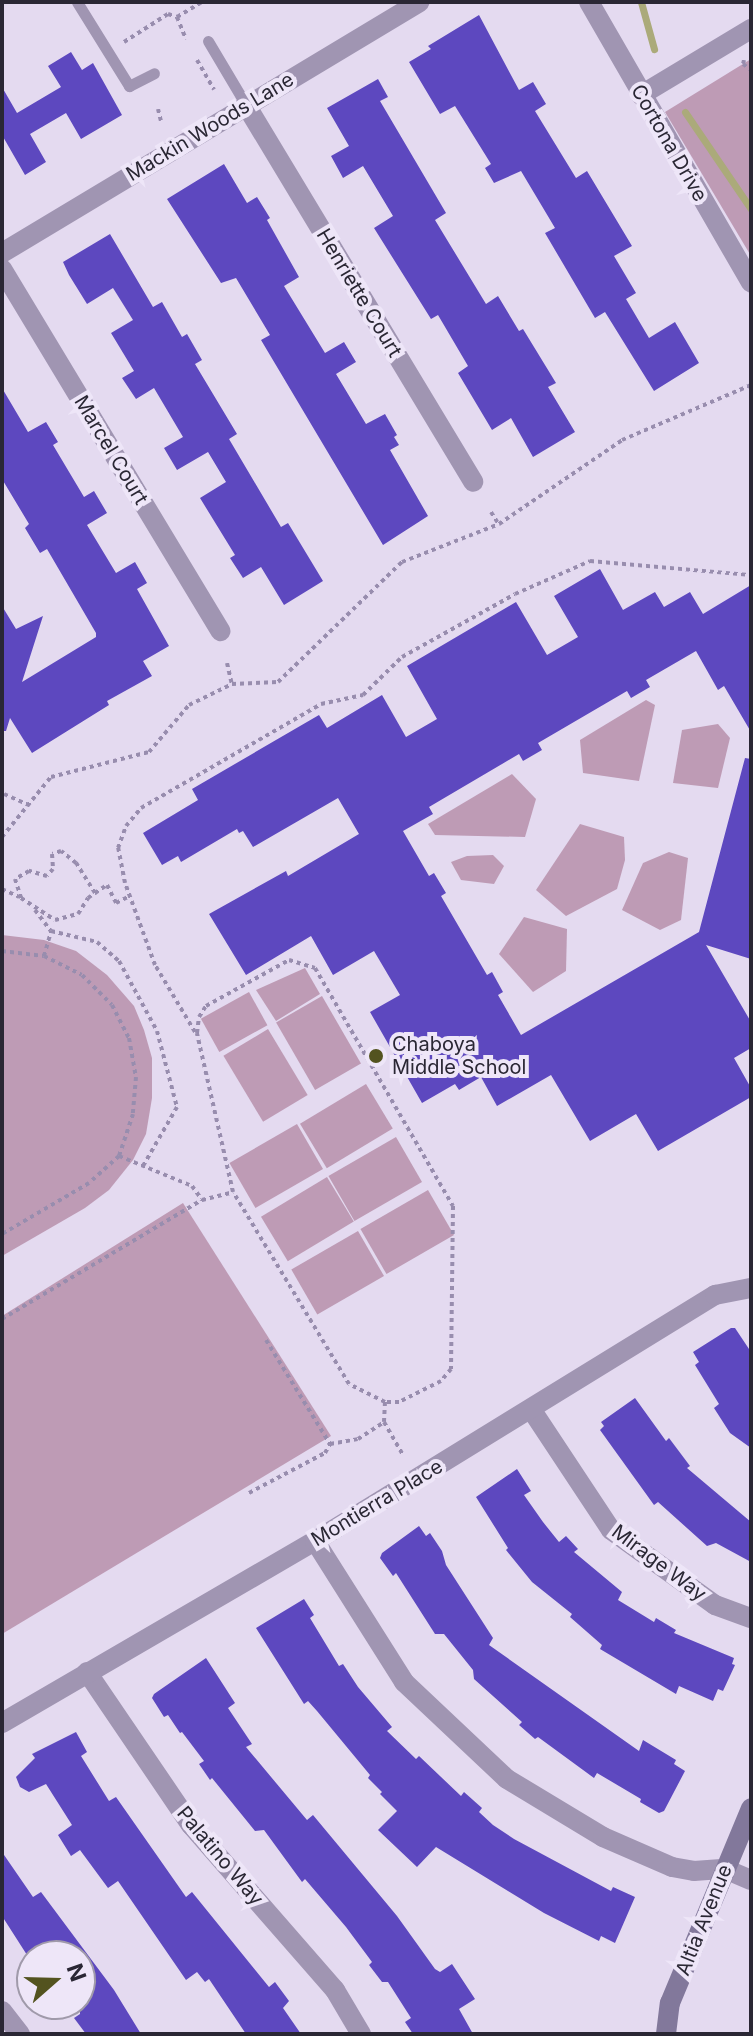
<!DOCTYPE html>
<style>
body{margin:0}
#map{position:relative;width:753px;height:2036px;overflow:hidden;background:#e4daf0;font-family:Inter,sans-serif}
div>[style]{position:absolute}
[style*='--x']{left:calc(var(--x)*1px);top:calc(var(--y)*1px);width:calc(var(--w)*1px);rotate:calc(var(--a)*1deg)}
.green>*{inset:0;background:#be9bb5;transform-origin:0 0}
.stream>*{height:7px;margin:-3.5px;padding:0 3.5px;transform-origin:3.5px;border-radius:3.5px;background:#abaa7a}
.building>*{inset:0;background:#5d48bf}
.path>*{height:4px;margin-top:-2px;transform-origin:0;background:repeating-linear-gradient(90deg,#988dae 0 4px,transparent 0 8px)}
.lane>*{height:11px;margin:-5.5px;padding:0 5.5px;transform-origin:5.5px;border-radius:5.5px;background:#a095b2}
.street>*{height:20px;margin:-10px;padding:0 10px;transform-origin:10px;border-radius:10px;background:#a095b2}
.secondary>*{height:20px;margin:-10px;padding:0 10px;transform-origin:10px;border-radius:10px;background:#82789b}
.dots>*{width:22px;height:22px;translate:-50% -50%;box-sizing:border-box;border:4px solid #eee6f8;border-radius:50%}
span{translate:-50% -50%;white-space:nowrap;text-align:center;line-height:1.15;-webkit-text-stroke:8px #eee6f8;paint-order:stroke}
.street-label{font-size:20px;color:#2a2734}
.poi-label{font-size:20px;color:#2a2734}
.left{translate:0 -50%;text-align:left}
.frame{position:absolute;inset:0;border:4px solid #2a2734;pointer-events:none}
.north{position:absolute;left:16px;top:1940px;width:80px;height:80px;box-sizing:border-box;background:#eee6f8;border:2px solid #a09aaa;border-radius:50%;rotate:70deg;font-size:22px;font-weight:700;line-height:32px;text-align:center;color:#2a2734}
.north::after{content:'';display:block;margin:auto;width:28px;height:36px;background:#53531f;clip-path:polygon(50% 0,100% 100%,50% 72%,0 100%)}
</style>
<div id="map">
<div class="green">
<div style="clip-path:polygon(751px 59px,751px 256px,665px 112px)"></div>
<div style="clip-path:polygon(646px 700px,655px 705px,639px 781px,583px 773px,580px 740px)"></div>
<div style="clip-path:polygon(718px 724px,730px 738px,718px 788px,673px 783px,682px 730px)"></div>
<div style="clip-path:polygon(512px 774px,536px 799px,525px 837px,435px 835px,428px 824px)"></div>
<div style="clip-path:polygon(580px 824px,624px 837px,625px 860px,617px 889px,566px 916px,536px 890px)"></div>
<div style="clip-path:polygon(669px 852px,688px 858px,681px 920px,660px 930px,622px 910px,643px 863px)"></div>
<div style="clip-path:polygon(493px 855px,504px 866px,494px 884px,461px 880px,451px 862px,467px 856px)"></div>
<div style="clip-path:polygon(524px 917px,567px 929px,566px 971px,533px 992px,499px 954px)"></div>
<div style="clip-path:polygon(2px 935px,44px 940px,76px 951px,107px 975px,134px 1006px,144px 1030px,152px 1058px,152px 1098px,146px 1134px,133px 1160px,109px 1190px,85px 1208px,2px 1256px)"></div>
<div style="clip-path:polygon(305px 968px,320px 994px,276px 1021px,256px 990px)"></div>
<div style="left:249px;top:992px;width:38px;height:55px;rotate:61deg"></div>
<div style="left:322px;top:996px;width:78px;height:53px;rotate:60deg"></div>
<div style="left:268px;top:1029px;width:77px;height:52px;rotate:59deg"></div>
<div style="left:366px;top:1084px;width:52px;height:77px;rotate:59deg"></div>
<div style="left:297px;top:1124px;width:52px;height:78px;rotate:60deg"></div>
<div style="left:396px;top:1137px;width:52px;height:78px;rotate:60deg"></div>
<div style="left:327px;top:1177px;width:52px;height:77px;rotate:59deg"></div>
<div style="left:428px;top:1190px;width:52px;height:78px;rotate:60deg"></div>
<div style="clip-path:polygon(183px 1203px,331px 1436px,2px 1634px,2px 1316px)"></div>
<div style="left:358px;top:1231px;width:52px;height:77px;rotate:60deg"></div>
</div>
<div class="stream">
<div style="--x:641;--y:2;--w:49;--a:74.5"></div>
<div style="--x:685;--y:112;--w:117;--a:55.8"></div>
</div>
<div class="building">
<div style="clip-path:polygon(479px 15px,519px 90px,533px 82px,546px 104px,535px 111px,576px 178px,587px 171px,632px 246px,614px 256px,636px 293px,626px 299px,649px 338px,675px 322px,699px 363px,654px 391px,605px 312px,595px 318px,545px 233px,555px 228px,521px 171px,494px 183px,485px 168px,491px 164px,455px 106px,440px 114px,409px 62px,431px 49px,428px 46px)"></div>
<div style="clip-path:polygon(71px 52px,82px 70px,93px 63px,122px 115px,81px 139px,66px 113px,30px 134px,46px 162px,25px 175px,2px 135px,2px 87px,17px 113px,61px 87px,48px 66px)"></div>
<div style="clip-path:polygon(378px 79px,388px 97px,380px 101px,446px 213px,435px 220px,486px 304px,498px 296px,519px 331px,523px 329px,556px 383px,548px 387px,575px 432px,533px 457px,511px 418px,492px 430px,458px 373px,468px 366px,438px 315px,431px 319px,374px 228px,393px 216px,363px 166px,343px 178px,331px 156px,349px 146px,327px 108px)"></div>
<div style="clip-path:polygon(224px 164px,247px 203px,257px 197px,270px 218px,267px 220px,299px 277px,284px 286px,325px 353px,344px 342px,356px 362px,336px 374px,366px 424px,385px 414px,397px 435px,394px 437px,399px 445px,390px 450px,428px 516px,383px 545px,261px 340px,270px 335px,236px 278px,221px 283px,167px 199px)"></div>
<div style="clip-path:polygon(110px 234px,153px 307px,162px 302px,182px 337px,187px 334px,202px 360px,195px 364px,237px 434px,229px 439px,281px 527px,288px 523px,323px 581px,284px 605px,261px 567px,243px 578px,230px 558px,235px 555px,200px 498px,226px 482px,208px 452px,177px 470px,164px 448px,183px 437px,154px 388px,136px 399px,122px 378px,134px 371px,111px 333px,133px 320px,113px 288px,87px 304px,69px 275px,63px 262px)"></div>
<div style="clip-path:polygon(2px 388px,28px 432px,46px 422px,58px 442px,53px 445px,84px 497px,94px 491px,107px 513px,87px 525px,116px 573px,135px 562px,147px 583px,137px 589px,169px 646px,143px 661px,152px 676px,107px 701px,109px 705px,32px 753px,10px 718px,6px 731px,2px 731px,2px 606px,16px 629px,43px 616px,22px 682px,96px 637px,96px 633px,47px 549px,40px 553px,25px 528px,29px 524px,2px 479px)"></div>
<div style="clip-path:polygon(600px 569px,623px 610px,655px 592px,664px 607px,690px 592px,703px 614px,751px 585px,751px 732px,724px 686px,718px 690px,696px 651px,646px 680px,650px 687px,631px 698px,627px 691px,538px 743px,542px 750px,523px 761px,519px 754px,429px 807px,433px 814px,403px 831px,429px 876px,434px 873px,446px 893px,441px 896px,487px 975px,492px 972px,503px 992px,498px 995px,521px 1035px,699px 932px,745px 758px,751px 759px,751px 959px,706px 945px,751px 1022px,751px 1048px,734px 1058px,751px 1088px,751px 1097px,658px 1151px,636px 1114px,590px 1141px,551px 1075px,497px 1106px,481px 1077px,459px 1090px,455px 1084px,422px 1103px,370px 1012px,400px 995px,374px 951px,333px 975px,311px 936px,246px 975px,209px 914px,286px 871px,288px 876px,359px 834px,338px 798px,253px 847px,243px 831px,239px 833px,237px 829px,181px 862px,178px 856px,162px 865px,143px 833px,198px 800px,192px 789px,319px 715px,327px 728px,382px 695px,406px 737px,437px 719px,407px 666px,516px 602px,547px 655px,578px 637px,554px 596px)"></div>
<div style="clip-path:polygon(731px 1328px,735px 1328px,751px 1352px,751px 1448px,730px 1433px,714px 1408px,719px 1404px,695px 1365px,699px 1362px,693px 1352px)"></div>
<div style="clip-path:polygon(635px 1398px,666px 1441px,669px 1438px,690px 1466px,687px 1468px,751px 1522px,751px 1562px,716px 1543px,707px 1546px,658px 1502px,654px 1505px,600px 1430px,604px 1426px,601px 1422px)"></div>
<div style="clip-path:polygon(517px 1469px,531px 1491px,524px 1495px,543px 1522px,559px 1542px,566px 1536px,578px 1549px,574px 1552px,622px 1592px,618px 1600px,654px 1622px,656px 1618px,676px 1630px,674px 1633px,734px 1658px,732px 1664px,735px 1665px,723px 1691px,718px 1689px,713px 1701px,679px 1686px,676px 1694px,600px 1649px,602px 1645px,570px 1617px,572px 1614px,532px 1582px,506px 1550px,508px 1548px,476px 1497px)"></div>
<div style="clip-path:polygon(419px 1526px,426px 1536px,430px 1533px,442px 1551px,446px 1565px,493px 1638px,489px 1645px,639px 1751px,643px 1740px,676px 1760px,674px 1764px,685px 1771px,664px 1811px,659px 1813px,640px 1802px,641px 1799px,597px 1773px,594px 1778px,538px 1737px,535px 1739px,519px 1725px,522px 1722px,474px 1679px,473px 1670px,444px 1634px,435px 1634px,396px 1573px,393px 1576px,380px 1558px,382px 1553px)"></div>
<div style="clip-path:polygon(304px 1599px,314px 1615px,310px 1618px,339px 1666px,343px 1664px,358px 1687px,392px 1727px,387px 1731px,416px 1759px,419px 1756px,461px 1796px,464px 1792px,482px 1808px,479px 1812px,493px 1825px,514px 1839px,611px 1891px,613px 1887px,635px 1897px,615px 1943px,601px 1936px,599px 1941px,544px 1913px,436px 1847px,417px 1867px,378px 1830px,397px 1811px,380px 1794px,382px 1792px,368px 1778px,370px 1775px,317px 1711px,308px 1701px,304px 1704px,256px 1628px)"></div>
<div style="clip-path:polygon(206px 1658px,235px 1703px,228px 1708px,252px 1744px,246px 1747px,307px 1820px,313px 1815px,397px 1916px,435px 1969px,440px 1972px,452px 1964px,475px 1999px,459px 2009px,473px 2034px,413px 2034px,405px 2022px,411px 2018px,388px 1982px,382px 1982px,369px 1965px,372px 1962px,346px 1927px,305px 1879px,302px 1882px,264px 1830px,255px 1831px,212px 1778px,210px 1780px,199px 1764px,204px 1761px,182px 1732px,180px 1733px,168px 1715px,164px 1717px,152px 1698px,154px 1694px)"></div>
<div style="clip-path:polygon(76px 1732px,87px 1752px,81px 1756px,109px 1801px,116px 1797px,186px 1897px,192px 1892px,269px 1987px,275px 1982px,289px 2001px,283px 2008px,301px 2034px,246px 2034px,209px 1979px,205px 1982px,197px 1972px,186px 1980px,118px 1881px,108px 1888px,80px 1850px,71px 1856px,58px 1835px,72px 1825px,46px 1784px,29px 1792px,20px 1787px,16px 1777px,35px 1758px,32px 1754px)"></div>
<div style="clip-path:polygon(2px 1852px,33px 1897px,41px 1892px,114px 1990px,141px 2034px,86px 2034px,74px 2018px,80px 2014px,80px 1956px,34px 1956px,31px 1952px,27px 1955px,2px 1916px)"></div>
</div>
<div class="path">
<div style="--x:177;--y:17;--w:24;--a:68"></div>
<div style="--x:124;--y:42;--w:52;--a:-32.5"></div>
<div style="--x:168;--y:14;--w:9;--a:18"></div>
<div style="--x:177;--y:17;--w:29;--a:-31"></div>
<div style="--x:197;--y:60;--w:34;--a:60"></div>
<div style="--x:744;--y:60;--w:4;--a:104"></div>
<div style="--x:743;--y:64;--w:10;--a:37"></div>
<div style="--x:158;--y:109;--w:12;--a:76"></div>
<div style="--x:491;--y:512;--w:13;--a:58"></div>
<div style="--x:227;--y:663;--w:22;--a:77"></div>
<div style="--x:4;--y:794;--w:27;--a:24"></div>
<div style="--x:2;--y:837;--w:77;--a:-50.8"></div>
<div style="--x:51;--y:777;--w:101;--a:-14.3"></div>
<div style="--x:149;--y:752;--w:62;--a:-49.6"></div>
<div style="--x:189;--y:705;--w:48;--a:-26"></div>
<div style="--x:232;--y:684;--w:46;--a:-2.5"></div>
<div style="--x:278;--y:682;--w:173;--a:-44.1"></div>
<div style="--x:402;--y:562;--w:104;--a:-21.4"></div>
<div style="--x:499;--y:524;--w:149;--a:-34.3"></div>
<div style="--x:622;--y:440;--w:140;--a:-23.1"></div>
<div style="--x:2;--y:889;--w:19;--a:25"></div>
<div style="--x:95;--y:893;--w:36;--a:-122"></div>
<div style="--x:76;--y:863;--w:19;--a:-141"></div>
<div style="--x:61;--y:851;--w:9;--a:162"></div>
<div style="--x:52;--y:854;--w:15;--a:86"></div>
<div style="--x:53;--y:869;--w:9;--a:131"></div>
<div style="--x:47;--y:876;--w:19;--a:-164"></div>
<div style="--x:29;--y:871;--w:16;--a:150"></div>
<div style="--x:15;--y:879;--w:20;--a:72"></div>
<div style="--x:21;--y:898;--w:40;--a:32.9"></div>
<div style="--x:55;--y:920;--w:24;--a:-15"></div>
<div style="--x:78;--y:914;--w:19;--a:-58"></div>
<div style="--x:88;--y:898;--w:9;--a:-36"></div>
<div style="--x:95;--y:893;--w:14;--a:-34"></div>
<div style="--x:107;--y:885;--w:20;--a:63"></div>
<div style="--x:116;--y:903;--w:16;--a:-27"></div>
<div style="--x:35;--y:910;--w:26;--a:53"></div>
<div style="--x:51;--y:931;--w:47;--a:13.4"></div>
<div style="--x:97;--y:942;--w:29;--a:41"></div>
<div style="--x:119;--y:961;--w:80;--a:61.5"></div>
<div style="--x:157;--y:1031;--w:79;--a:75.3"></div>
<div style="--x:177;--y:1107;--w:68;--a:120"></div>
<div style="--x:2;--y:951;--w:42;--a:6.8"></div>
<div style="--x:44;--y:956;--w:42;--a:26.6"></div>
<div style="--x:82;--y:975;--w:42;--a:45"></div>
<div style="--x:112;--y:1005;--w:37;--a:63"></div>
<div style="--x:129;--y:1038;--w:40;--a:80"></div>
<div style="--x:136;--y:1077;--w:37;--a:95"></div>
<div style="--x:133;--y:1114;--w:44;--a:108.4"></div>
<div style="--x:119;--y:1156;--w:40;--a:138"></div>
<div style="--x:89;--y:1183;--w:101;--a:149.6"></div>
<div style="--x:44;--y:956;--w:26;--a:-74"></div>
<div style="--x:289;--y:960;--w:27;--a:17"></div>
<div style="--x:315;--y:968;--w:275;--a:59.9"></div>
<div style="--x:453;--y:1206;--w:163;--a:90.7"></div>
<div style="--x:451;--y:1369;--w:16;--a:130"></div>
<div style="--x:441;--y:1381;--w:47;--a:153.4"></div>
<div style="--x:399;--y:1402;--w:14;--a:180"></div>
<div style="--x:385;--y:1402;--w:40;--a:-153.4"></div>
<div style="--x:349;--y:1384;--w:224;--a:-121.1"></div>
<div style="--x:233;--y:1192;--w:163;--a:-102.8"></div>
<div style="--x:197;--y:1033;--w:16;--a:-83"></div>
<div style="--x:199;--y:1017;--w:13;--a:-58"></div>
<div style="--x:206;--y:1006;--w:95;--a:-29"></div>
<div style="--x:195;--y:1032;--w:78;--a:-120.8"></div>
<div style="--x:155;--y:965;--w:87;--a:-110.1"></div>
<div style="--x:125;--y:883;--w:36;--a:-101"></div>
<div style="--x:118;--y:848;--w:23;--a:-70"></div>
<div style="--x:126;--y:826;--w:23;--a:-50"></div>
<div style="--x:141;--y:808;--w:208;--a:-30"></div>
<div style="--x:321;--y:704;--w:43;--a:-12.1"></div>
<div style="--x:363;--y:695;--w:54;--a:-44.3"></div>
<div style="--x:402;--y:657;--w:129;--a:-29.1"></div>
<div style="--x:515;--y:594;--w:82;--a:-23.7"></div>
<div style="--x:590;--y:561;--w:162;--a:5"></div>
<div style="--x:119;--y:1156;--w:79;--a:22.3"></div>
<div style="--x:192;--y:1186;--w:17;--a:54"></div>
<div style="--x:2;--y:1319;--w:233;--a:-30.8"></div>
<div style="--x:202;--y:1200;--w:32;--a:-14"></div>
<div style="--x:266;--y:1340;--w:122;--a:58.4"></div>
<div style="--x:330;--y:1444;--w:28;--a:-10"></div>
<div style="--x:358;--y:1439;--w:31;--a:-33"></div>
<div style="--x:385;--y:1402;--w:20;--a:93"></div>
<div style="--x:384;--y:1422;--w:38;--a:60"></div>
<div style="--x:249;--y:1493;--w:86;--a:-27.8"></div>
<div style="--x:325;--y:1453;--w:10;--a:-61"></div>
</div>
<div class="lane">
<div style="--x:77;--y:2;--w:99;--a:58.2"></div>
<div style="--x:129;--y:86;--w:28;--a:-27"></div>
<div style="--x:208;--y:41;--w:74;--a:59.3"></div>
</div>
<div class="street">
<div style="--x:589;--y:2;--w:324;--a:60"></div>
<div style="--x:641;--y:95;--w:128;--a:-31"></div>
<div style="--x:246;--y:105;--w:440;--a:58.9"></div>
<div style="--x:2;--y:253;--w:487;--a:-31"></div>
<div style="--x:2;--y:269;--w:423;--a:58.9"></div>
<div style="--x:531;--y:1409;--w:145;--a:56.5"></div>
<div style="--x:611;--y:1530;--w:128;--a:35.8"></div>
<div style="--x:715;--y:1605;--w:38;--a:20"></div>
<div style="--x:315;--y:1541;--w:167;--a:57.7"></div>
<div style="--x:404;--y:1682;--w:141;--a:43.3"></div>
<div style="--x:507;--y:1779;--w:112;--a:31.1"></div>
<div style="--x:603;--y:1837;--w:75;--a:23.5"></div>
<div style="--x:672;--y:1867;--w:22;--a:10"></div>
<div style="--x:694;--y:1871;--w:31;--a:-4"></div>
<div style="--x:725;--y:1869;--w:28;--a:23"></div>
<div style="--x:87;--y:1672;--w:185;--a:55.8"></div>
<div style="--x:191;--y:1825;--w:219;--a:48.9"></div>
<div style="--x:335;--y:1990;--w:51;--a:59.4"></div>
<div style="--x:2;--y:1723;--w:362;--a:-30.2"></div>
<div style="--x:315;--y:1541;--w:470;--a:-31.6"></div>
<div style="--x:715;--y:1295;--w:37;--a:-11"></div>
<div style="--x:2;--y:2011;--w:29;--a:52"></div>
</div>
<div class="secondary">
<div style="--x:666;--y:2034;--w:31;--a:-83"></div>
<div style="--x:670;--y:2003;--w:211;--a:-67.4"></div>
</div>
<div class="dots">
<div style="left:376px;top:1056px;background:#53531f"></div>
</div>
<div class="street-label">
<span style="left:210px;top:127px;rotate:-31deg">Mackin Woods Lane</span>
<span style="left:669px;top:143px;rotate:60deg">Cortona Drive</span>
<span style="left:359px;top:293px;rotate:59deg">Henriette Court</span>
<span style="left:111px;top:450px;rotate:59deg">Marcel Court</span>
<span style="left:377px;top:1503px;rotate:-31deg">Montierra Place</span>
<span style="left:659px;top:1563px;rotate:37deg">Mirage Way</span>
<span style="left:220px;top:1856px;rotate:50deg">Palatino Way</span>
<span style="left:704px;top:1920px;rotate:-68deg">Altia Avenue</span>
</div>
<div class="poi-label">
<span class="left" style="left:392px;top:1056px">Chaboya<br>Middle School</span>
</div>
<div class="frame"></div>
<div class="north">N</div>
</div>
